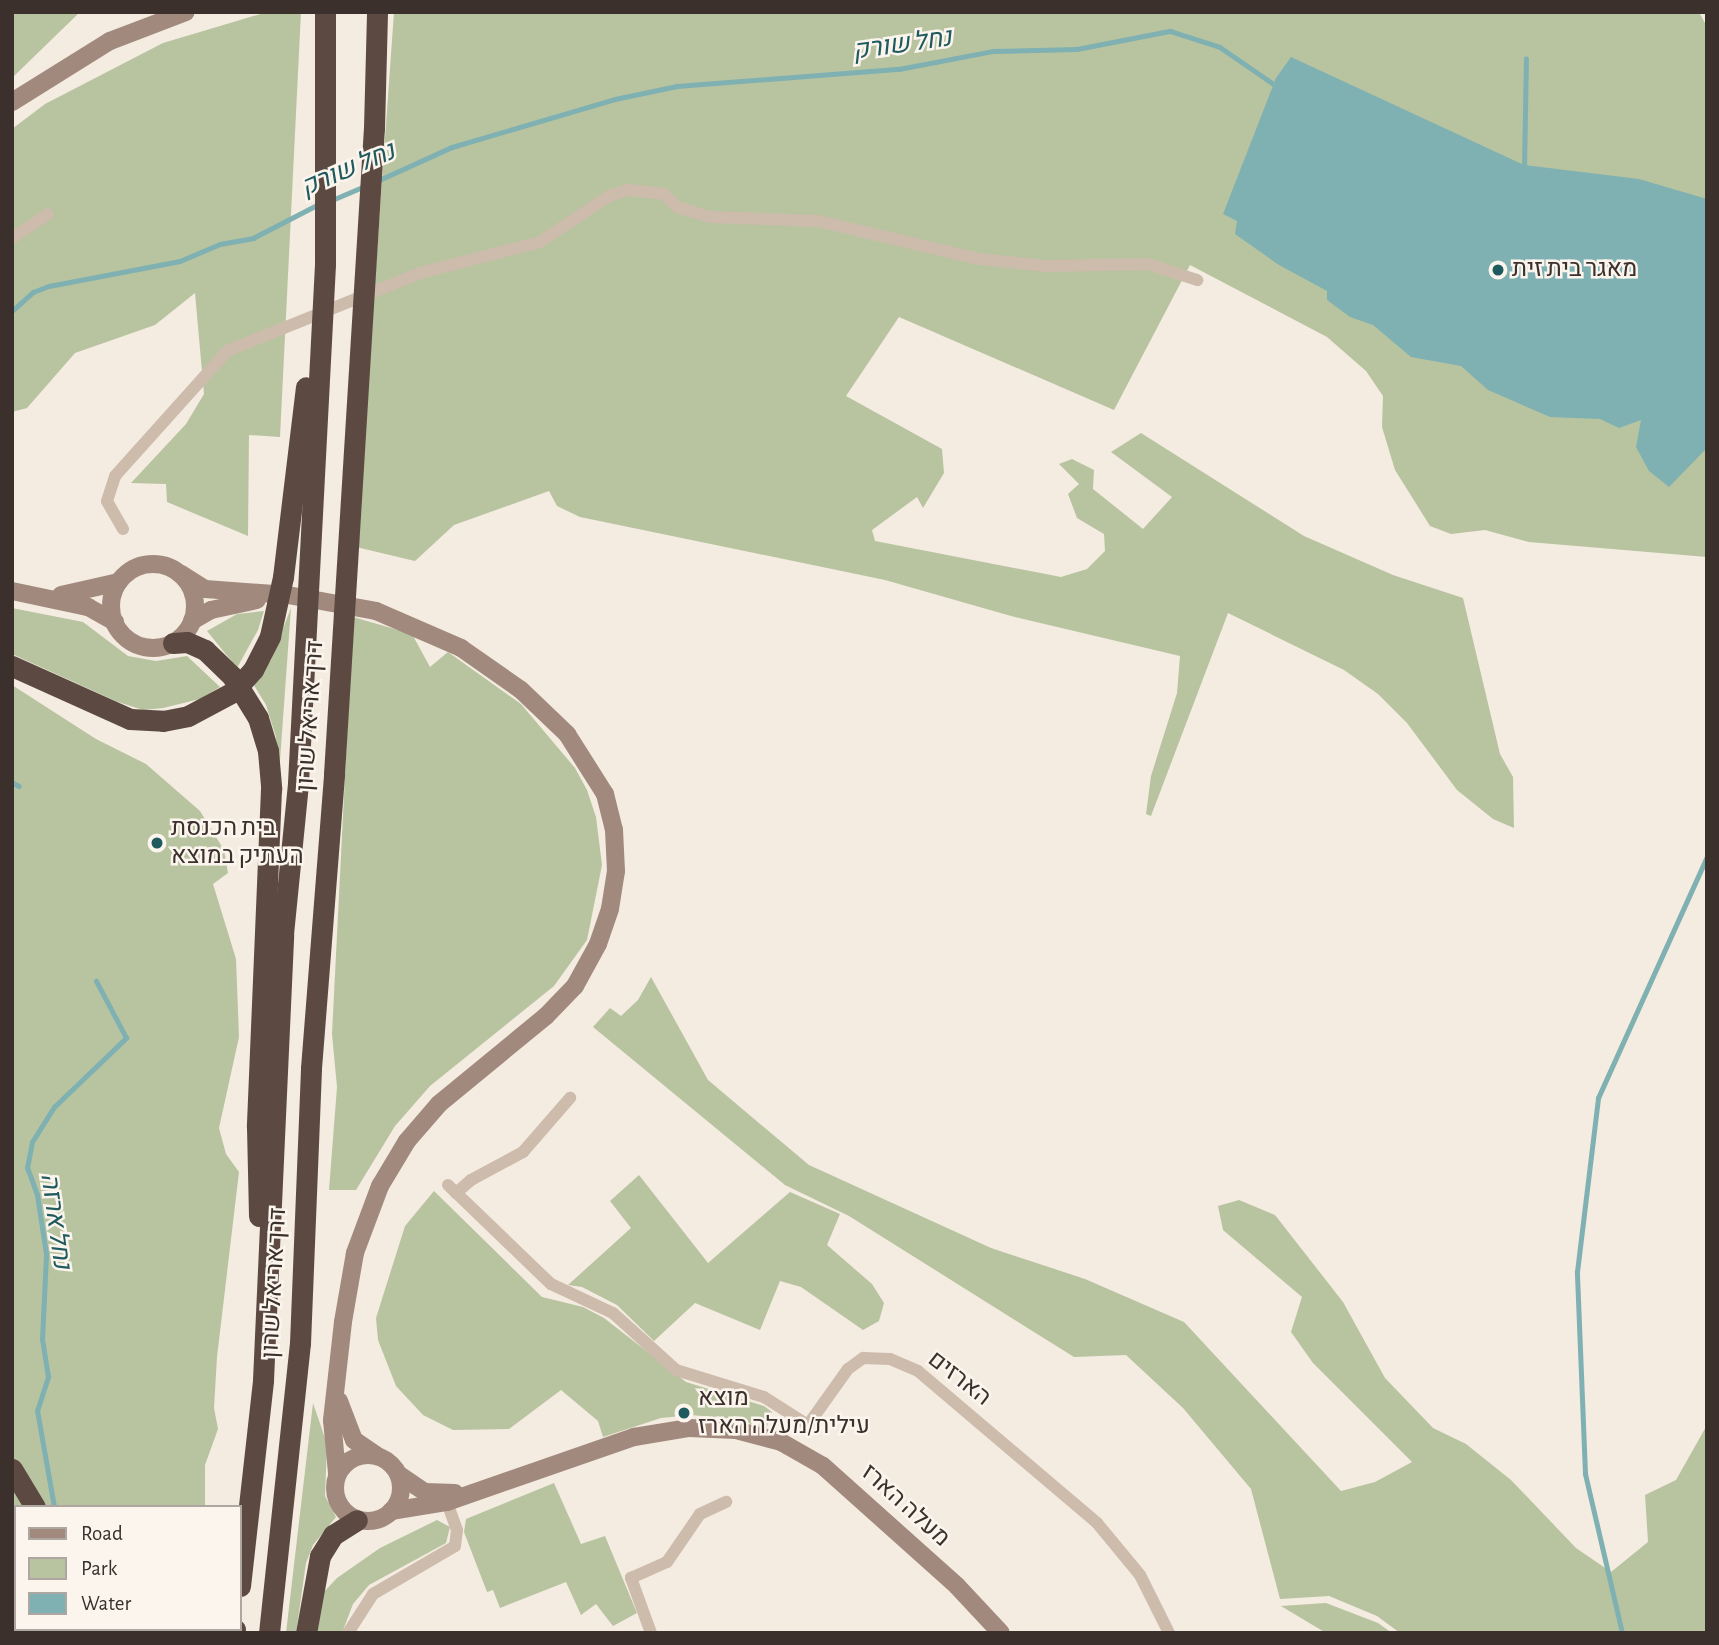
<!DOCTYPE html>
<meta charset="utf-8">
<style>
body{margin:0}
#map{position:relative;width:1719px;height:1645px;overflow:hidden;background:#f4ebe1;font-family:"Alegreya Sans",Heebo,sans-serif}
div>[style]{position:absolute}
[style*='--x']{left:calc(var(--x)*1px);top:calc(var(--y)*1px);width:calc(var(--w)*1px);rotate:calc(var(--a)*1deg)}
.green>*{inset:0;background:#b8c4a0}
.water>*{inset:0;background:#7fb0b2}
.stream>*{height:4.5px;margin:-2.25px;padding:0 2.25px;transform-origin:2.25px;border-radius:2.25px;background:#7fb0b2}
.street>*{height:12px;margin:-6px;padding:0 6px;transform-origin:6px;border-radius:6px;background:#cdbbac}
.secondary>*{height:18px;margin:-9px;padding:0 9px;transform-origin:9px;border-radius:9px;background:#a18a7d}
.secondary>.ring{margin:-9px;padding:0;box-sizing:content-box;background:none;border:18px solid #a18a7d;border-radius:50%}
.highway>*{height:21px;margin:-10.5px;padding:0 10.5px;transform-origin:10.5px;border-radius:10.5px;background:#5c4a42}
.highway-bridge>*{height:21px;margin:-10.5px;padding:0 10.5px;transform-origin:10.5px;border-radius:10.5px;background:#5c4a42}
.dots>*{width:19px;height:19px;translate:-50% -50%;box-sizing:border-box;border:4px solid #fbf5ee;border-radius:50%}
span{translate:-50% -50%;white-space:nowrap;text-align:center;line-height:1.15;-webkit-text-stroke:5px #fbf5ee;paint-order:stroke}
.poi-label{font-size:24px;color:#3b302b}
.left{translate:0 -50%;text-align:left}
.street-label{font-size:24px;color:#3b302b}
.water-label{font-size:26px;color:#1f5a5e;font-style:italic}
.frame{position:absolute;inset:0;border:14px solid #3b302b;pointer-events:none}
.legend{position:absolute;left:14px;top:1505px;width:228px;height:126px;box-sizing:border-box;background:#fbf5ee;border:2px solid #aea6a0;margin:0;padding:9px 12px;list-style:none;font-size:21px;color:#3b302b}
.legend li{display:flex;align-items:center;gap:14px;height:35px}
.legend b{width:35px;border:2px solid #aea6a0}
</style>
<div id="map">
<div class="green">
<div style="clip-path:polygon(12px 12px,80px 12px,12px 78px)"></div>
<div style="clip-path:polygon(267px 12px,301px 12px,280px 437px,249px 435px,248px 536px,167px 502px,166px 484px,131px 483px,186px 424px,204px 394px,195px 293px,155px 325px,75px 353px,27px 408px,12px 412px,12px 129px,45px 104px,163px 43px)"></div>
<div style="clip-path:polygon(394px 12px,1699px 12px,1707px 27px,1707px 557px,1529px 542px,1485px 530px,1451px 534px,1430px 526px,1395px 470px,1382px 427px,1383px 396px,1366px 371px,1327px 337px,1190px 265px,1114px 410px,899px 317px,846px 396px,942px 449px,944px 473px,923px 508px,917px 497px,872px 530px,875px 541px,1061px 577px,1087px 569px,1105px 551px,1104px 534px,1077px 518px,1068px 494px,1079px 484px,1059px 464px,1072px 459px,1094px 470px,1093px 489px,1143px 529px,1172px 497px,1111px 452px,1141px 433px,1304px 536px,1393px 575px,1463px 598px,1500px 754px,1513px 777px,1514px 828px,1493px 819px,1457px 790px,1407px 723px,1378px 694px,1344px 670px,1228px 613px,1151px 816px,1146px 814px,1151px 776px,1177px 693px,1180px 656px,1011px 616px,885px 580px,580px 517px,557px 506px,549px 491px,454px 525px,415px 561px,356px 547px)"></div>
<div style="clip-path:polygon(12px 608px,83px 622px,128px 656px,156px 661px,187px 656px,220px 687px,200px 699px,163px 708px,143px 710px,118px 702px,12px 654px)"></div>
<div style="clip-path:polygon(291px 608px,279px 774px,276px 737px,266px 705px,252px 682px,271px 660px)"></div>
<div style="clip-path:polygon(264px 611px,258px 630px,237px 668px,207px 631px,237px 614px)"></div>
<div style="clip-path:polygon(353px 617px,412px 634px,430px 667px,448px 652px,521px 704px,575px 768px,587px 790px,596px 817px,602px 865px,587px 940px,554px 986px,430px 1086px,395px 1126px,356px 1190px,329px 1190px,337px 1087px,332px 1034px)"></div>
<div style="clip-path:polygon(12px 685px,96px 739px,146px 764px,200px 811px,224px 850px,228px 873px,213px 884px,236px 959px,239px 1037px,219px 1128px,226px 1154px,239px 1172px,217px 1357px,214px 1408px,218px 1429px,205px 1465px,205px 1507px,16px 1507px,16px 1629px,210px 1629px,209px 1633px,12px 1633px)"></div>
<div style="clip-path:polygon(651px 977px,708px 1080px,809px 1165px,991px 1248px,1085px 1279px,1184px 1322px,1341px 1491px,1375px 1482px,1412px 1462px,1313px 1363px,1291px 1332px,1302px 1297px,1223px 1230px,1218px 1206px,1239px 1200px,1275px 1215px,1343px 1302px,1385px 1378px,1433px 1428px,1466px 1444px,1511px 1480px,1576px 1548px,1611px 1572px,1648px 1542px,1645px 1495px,1676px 1480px,1707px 1425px,1707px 1633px,1400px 1633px,1377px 1616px,1329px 1596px,1280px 1599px,1251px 1489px,1183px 1408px,1126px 1355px,1074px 1357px,849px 1216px,785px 1185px,593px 1027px,610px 1008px,621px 1016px,638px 1000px)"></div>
<div style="clip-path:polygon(639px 1175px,708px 1263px,790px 1192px,840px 1214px,827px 1245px,872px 1284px,884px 1303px,879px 1321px,863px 1330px,801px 1287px,780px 1281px,760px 1330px,695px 1303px,654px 1341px,617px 1305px,582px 1287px,568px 1285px,631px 1228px,610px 1201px)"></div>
<div style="clip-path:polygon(434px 1191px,542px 1297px,583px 1307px,604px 1318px,686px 1382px,764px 1406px,772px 1412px,766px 1429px,737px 1419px,691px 1415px,661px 1418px,603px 1437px,598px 1421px,561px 1390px,509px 1429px,453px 1430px,423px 1415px,396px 1386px,378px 1340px,376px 1318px,405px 1226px)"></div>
<div style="clip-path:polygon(313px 1403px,327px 1444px,325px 1496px,336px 1517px,313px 1545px,306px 1563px,296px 1633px,286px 1633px)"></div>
<div style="clip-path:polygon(554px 1483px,581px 1544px,605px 1536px,637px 1613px,613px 1626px,596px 1604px,581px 1615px,566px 1582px,500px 1608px,493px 1590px,487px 1592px,464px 1532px,466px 1519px)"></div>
<div style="clip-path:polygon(437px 1520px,450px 1527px,446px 1543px,369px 1585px,353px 1604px,342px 1633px,312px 1633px,322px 1594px,337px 1578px,380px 1548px)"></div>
<div style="clip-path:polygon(1326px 1603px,1378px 1623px,1392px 1633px,1326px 1633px,1281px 1606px)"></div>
</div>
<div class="water">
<div style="clip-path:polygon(1291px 57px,1524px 165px,1639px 179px,1707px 199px,1707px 448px,1669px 487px,1649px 471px,1636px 447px,1641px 420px,1619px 428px,1600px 419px,1550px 417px,1488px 390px,1461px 366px,1411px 357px,1373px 325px,1350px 317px,1327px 300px,1327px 291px,1279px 265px,1235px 234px,1237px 221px,1223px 214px,1276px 78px)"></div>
</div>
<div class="stream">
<div style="--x:1524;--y:170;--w:111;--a:-89"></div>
<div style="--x:377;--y:181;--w:82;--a:-24.4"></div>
<div style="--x:452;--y:147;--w:170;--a:-16.4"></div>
<div style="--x:615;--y:99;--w:63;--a:-11.8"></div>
<div style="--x:677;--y:86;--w:223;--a:-4.4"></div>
<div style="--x:899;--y:69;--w:96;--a:-10.8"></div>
<div style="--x:993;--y:51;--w:84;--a:-1.4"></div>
<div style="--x:1077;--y:49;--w:95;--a:-11"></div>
<div style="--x:1170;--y:31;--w:52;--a:17.7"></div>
<div style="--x:1220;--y:47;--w:70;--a:34.6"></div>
<div style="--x:332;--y:200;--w:34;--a:-23"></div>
<div style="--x:12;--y:311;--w:28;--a:-42"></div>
<div style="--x:33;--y:292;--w:17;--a:-21"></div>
<div style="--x:49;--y:286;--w:133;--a:-10.8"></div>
<div style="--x:180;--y:261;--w:43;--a:-23"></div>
<div style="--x:220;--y:244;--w:34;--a:-10"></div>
<div style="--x:253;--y:238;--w:72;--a:-27.3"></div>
<div style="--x:12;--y:782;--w:8;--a:30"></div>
<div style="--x:54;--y:1507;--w:97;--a:-100"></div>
<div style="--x:37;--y:1411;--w:36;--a:-72"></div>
<div style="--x:48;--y:1377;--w:37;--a:-99"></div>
<div style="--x:42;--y:1340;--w:86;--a:-87.3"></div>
<div style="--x:46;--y:1254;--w:60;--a:-98.7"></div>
<div style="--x:37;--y:1195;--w:29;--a:-110"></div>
<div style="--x:27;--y:1168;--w:26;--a:-79"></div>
<div style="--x:32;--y:1142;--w:41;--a:-57.8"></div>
<div style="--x:54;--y:1107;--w:100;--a:-43.8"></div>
<div style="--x:126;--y:1038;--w:64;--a:-117.8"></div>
<div style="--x:1622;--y:1633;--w:163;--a:-103.1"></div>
<div style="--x:1585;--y:1474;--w:202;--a:-92.3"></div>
<div style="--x:1577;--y:1272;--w:175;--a:-83.1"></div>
<div style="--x:1598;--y:1098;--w:265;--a:-65.7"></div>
</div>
<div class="street">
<div style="--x:12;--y:238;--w:43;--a:-33.7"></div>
<div style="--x:123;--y:529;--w:32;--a:-120"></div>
<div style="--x:107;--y:501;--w:26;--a:-72"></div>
<div style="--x:115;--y:476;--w:168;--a:-48.1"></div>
<div style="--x:227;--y:351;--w:208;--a:-22"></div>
<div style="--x:420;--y:273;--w:124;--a:-14.5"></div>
<div style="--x:540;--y:242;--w:83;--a:-33.7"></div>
<div style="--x:609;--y:196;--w:20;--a:-18"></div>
<div style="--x:628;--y:190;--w:36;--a:6"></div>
<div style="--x:664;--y:194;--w:18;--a:45"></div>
<div style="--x:677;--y:207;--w:34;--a:17"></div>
<div style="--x:710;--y:217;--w:108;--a:2.1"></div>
<div style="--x:818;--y:221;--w:165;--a:13.3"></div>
<div style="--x:979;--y:259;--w:69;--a:5.8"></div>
<div style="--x:1048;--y:266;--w:100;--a:-1.1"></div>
<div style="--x:1148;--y:264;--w:52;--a:18.1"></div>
<div style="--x:448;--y:1185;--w:143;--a:43.9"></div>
<div style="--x:551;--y:1284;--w:68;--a:25.1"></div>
<div style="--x:613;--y:1313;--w:85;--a:42.1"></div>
<div style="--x:676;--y:1370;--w:92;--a:17.1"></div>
<div style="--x:764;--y:1397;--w:52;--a:32.5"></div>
<div style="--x:808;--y:1425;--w:69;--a:-54.5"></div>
<div style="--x:848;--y:1369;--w:19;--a:-36"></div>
<div style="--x:863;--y:1358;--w:27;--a:2"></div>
<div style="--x:890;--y:1359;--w:30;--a:23"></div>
<div style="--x:918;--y:1371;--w:235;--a:40.3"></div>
<div style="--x:1097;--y:1523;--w:67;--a:50.4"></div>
<div style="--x:1140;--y:1575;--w:65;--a:63.4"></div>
<div style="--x:456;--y:1193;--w:20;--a:-41"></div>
<div style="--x:471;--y:1180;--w:59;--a:-28.3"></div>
<div style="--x:523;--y:1152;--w:72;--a:-49"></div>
<div style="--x:348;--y:1633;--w:46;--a:-57.3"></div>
<div style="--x:373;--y:1594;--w:95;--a:-30.3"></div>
<div style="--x:455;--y:1546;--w:16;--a:-83"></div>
<div style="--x:457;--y:1530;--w:30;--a:-110"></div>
<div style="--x:651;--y:1633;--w:59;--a:-110"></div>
<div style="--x:631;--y:1578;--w:39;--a:-24"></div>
<div style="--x:667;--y:1562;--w:58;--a:-55.5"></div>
<div style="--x:700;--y:1514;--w:29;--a:-25"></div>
</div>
<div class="secondary">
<div style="--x:12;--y:102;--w:115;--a:-31.9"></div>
<div style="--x:110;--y:41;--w:81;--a:-20.9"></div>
<div class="ring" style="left:111px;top:564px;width:66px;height:66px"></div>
<div style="--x:181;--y:574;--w:28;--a:32"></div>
<div style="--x:205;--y:589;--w:83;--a:4.1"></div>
<div style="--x:288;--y:595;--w:89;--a:10.3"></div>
<div style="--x:376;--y:611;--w:93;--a:23.5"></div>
<div style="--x:461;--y:648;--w:73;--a:35"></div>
<div style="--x:521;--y:690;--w:64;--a:43.7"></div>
<div style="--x:567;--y:734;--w:71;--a:57.7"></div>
<div style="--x:605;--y:794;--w:37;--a:76"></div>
<div style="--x:614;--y:830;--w:41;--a:87.2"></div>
<div style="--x:616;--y:871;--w:38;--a:99"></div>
<div style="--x:610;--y:909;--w:37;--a:109"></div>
<div style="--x:598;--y:944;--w:48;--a:118.7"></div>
<div style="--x:575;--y:986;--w:42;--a:134"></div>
<div style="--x:546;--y:1016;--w:139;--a:140.6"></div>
<div style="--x:439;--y:1104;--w:49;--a:130.9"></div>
<div style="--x:407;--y:1141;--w:52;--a:121"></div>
<div style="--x:380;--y:1186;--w:72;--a:110.5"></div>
<div style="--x:355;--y:1253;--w:70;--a:99.9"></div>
<div style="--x:343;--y:1322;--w:99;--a:96.4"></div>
<div style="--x:332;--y:1420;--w:53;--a:84.6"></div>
<div style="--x:12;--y:591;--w:78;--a:11.9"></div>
<div style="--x:88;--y:607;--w:31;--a:29"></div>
<div style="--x:61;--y:595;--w:59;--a:-12.6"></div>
<div style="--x:192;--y:621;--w:22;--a:-30"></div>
<div style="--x:211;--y:610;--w:47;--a:-12.3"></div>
<div style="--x:339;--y:1401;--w:42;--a:69"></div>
<div style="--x:354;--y:1440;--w:27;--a:34"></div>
<div class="ring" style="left:335px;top:1455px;width:48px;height:48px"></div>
<div style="--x:398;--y:1474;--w:32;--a:34"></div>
<div style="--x:425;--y:1492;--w:30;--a:2"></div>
<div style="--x:391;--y:1511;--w:57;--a:-9.1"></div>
<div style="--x:447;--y:1502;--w:198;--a:-19.2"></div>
<div style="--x:634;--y:1437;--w:56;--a:-9.3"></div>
<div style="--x:689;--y:1428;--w:47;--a:2.4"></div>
<div style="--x:736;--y:1430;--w:47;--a:14.9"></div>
<div style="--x:781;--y:1442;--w:48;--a:29.7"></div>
<div style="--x:823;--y:1466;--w:180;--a:41.8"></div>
<div style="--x:957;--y:1586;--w:64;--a:46.9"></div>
</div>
<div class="highway">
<div style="--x:325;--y:12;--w:252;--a:90"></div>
<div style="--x:173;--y:643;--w:14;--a:-4"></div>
<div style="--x:187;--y:642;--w:20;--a:24"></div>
<div style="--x:205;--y:650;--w:37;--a:44"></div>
<div style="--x:232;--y:676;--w:49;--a:58.2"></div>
<div style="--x:258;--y:718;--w:34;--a:73"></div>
<div style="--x:268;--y:751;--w:38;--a:85"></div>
<div style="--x:271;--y:789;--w:338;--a:92.4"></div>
<div style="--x:257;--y:1127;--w:89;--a:88.7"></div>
<div style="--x:12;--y:666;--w:129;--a:24.2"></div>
<div style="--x:130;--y:719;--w:33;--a:3"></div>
<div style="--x:163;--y:721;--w:25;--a:-11"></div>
<div style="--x:12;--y:1469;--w:44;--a:58.8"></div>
<div style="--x:12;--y:1531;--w:7;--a:56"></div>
<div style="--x:240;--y:1586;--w:207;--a:-83.6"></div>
<div style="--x:263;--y:1380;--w:446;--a:-87.4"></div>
<div style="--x:283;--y:934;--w:152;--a:-84.3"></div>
<div style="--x:67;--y:1629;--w:4;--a:63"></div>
<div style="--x:101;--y:1629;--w:4;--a:63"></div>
<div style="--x:234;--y:1633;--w:4;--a:-76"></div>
<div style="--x:269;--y:1633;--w:292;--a:-83.9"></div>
<div style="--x:300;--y:1343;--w:275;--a:-87.7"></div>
<div style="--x:311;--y:1068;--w:295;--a:-85.5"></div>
<div style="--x:306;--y:1633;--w:78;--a:-79.7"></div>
<div style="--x:320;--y:1556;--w:25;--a:-58"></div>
<div style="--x:333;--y:1535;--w:28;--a:-32"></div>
</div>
<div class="highway-bridge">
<div style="--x:188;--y:716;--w:51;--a:-28.1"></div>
<div style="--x:233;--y:692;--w:30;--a:-48"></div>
<div style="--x:253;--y:670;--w:38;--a:-63"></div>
<div style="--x:270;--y:636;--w:60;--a:-77.6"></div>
<div style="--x:283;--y:577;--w:191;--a:-83.1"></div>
<div style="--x:334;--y:774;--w:647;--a:-86.46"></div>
<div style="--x:374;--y:128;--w:116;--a:-88.5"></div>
<div style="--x:298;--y:783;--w:520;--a:-87.02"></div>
</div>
<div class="dots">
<div style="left:1498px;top:270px;background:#1f5a5e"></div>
<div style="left:157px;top:843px;background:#1f5a5e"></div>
<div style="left:684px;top:1413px;background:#1f5a5e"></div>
</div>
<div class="poi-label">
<span class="left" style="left:1512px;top:270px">מאגר בית זית</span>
<span class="left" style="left:171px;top:843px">בית הכנסת<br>העתיק במוצא</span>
<span class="left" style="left:698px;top:1413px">מוצא<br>עילית/מעלה הארז</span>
</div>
<div class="street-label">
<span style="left:311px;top:716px;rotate:-86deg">דרך אריאל שרון</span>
<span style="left:275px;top:1283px;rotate:-87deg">דרך אריאל שרון</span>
<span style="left:959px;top:1379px;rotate:38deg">הארזים</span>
<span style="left:905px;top:1506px;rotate:42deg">מעלה הארז</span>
</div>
<div class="water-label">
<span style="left:902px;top:45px;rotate:-8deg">נחל שורק</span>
<span style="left:348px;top:170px;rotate:-23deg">נחל שורק</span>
<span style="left:55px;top:1221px;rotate:82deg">נחל ארזה</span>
</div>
<div class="frame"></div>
<ul class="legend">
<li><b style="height:9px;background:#a18a7d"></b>Road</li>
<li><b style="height:19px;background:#b8c4a0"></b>Park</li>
<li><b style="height:19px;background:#7fb0b2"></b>Water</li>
</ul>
</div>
